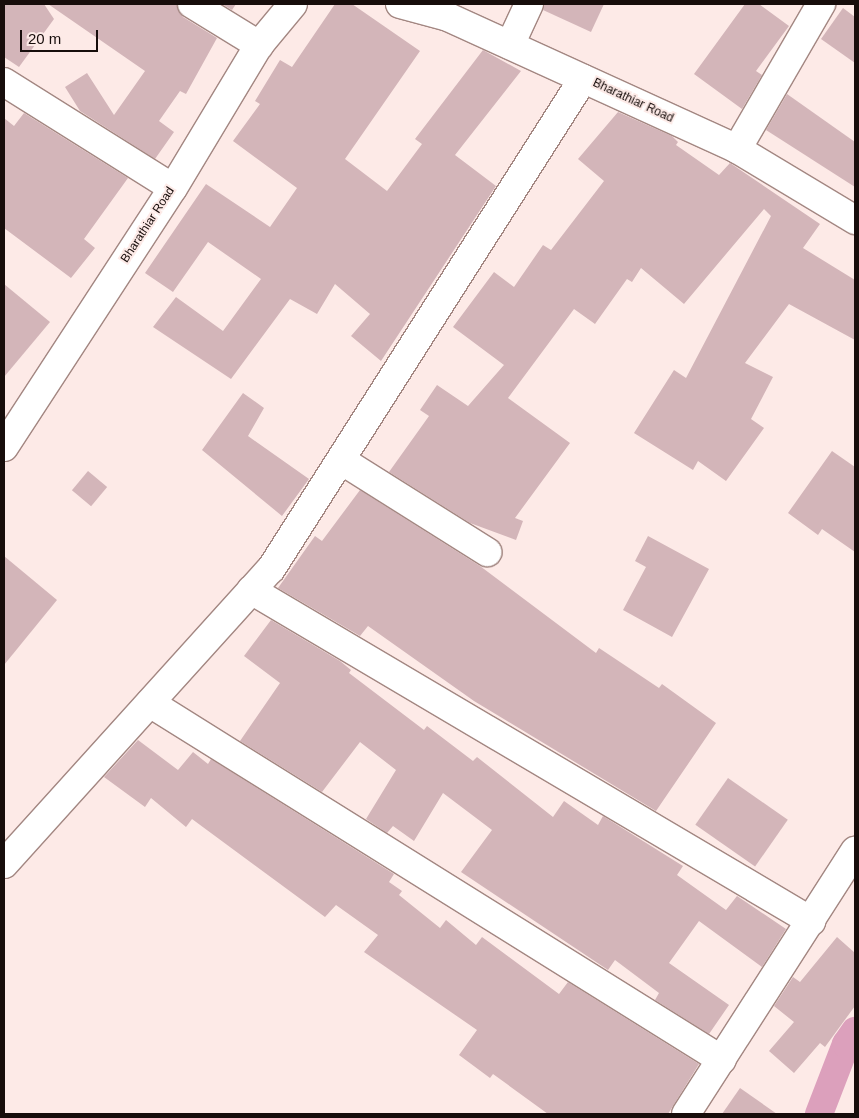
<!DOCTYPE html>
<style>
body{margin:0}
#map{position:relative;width:859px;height:1118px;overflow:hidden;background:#fdeae7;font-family:Helvetica,sans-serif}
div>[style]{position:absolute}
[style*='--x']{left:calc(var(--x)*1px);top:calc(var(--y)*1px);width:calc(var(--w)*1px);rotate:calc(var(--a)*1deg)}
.canal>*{height:28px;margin:-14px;padding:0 14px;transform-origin:14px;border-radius:14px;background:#dca0bc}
.building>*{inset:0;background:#d3b5b9;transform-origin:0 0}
.roads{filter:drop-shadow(1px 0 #a38782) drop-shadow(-1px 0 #a38782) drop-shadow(0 1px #a38782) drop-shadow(0 -1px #a38782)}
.minor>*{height:28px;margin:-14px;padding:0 14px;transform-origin:14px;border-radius:14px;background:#fff}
.major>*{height:28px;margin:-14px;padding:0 14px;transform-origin:14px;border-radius:14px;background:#fff}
span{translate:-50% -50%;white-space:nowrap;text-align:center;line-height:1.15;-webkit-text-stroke:4px #fdeae7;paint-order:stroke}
.street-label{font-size:12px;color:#170d0b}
.frame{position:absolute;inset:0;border:5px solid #170d0b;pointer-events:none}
.scale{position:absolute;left:20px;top:30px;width:78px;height:22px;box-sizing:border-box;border:2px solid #170d0b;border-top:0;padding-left:6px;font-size:15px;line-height:18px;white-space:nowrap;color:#170d0b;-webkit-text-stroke:4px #fdeae7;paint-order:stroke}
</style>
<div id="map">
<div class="canal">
<div style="--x:819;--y:1114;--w:75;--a:-68.9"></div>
<div style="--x:846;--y:1044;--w:16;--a:-55"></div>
</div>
<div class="building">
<div style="clip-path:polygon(4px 4px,44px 4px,54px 19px,19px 67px,4px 57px)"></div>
<div style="clip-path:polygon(48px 4px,176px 4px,183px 17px,217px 38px,186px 94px,180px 91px,159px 121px,174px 132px,155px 159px,80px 111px,65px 87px,87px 73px,114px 115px,145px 71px)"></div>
<div style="clip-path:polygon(222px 4px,236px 4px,232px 10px)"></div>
<div style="clip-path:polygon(335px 4px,352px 4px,420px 51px,345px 159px,387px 191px,422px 144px,415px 139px,483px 50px,521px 71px,455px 155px,496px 186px,381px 361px,351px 336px,370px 314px,335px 284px,317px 314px,290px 299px,231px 379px,153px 327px,176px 297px,223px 331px,261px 279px,208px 242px,173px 292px,145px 273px,206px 184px,270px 227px,297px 188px,233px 141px,260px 104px,255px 101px,280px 60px,292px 67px)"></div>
<div style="clip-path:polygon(544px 4px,604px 4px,591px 32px,543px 10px)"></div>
<div style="clip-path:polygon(745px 4px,759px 4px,789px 26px,756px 71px,762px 75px,742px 109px,694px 74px)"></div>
<div style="clip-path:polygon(843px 8px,855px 17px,855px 63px,821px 39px)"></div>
<div style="clip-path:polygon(787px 94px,855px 142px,855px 187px,766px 130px)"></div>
<div style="clip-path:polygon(618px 112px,672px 136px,678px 142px,676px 145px,719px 175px,730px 163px,820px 224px,803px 248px,855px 280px,855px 340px,789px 304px,745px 363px,773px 377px,751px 419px,764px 428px,726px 481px,698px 461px,693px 470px,634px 433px,674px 370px,686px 378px,771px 216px,764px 209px,684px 304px,641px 268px,632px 282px,627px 279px,595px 324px,574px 309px,508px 398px,570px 443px,515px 518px,523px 521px,516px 540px,470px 523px,389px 472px,429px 416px,420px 410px,437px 385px,468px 406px,504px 365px,453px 327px,494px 272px,514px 287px,543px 245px,551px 250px,604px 181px,578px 159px)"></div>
<div style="clip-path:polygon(24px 113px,128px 178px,84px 239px,95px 248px,71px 278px,4px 228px,4px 118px,14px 126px)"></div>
<div style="clip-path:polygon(4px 284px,50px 322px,4px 377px)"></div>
<div style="clip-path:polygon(243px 393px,264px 408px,248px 436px,309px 479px,282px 516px,202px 450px)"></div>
<div style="clip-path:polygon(832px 451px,855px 467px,855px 552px,822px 529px,818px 535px,788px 513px)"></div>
<div style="left:88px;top:471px;width:25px;height:25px;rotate:40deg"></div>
<div style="clip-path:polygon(360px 490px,480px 566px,596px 653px,599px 648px,659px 688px,662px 684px,716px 723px,656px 811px,474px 701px,368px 626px,360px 636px,278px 588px,315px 536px,322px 541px)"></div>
<div style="clip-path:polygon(648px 536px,709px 569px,672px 637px,623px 610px,646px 567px,635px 561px)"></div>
<div style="clip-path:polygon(4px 556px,57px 600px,4px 665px)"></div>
<div style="clip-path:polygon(271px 620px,340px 661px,351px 670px,349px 673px,424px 730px,427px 726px,473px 761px,477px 757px,553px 817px,564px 801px,598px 825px,603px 816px,683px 866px,677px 875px,726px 910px,737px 896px,786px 929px,762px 967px,699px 921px,669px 963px,729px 1005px,709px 1034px,655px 1000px,659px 993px,615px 960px,608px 970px,461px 872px,492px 830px,443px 793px,414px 841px,393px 826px,387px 833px,366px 819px,396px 770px,360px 742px,322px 792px,240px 741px,280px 683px,244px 656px)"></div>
<div style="clip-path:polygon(138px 740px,178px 770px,193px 752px,208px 764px,211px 759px,394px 874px,389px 882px,402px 891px,399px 895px,440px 928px,446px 920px,476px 945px,482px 937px,559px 994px,568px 982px,699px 1064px,668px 1114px,548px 1114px,493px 1074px,490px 1078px,459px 1055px,477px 1030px,364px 952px,378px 935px,336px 905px,325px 917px,192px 819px,186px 827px,151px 798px,145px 807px,104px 777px)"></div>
<div style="left:728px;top:778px;width:73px;height:57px;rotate:35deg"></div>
<div style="clip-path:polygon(837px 937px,855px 953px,855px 1006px,825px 1047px,820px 1043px,794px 1073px,769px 1051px,794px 1022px,774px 1006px,793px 977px,800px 982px)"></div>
<div style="clip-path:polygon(740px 1088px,777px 1114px,722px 1114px)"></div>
</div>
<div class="roads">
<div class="minor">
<div style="--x:192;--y:4;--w:79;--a:31.5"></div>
<div style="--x:510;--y:45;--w:45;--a:-65.1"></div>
<div style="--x:4;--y:82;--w:199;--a:32.1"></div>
<div style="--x:737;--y:149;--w:168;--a:-59.9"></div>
<div style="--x:341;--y:460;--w:173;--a:32.2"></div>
<div style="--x:251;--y:590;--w:651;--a:30.59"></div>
<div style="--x:150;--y:703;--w:674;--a:31.97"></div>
<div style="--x:4;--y:864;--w:398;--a:-47.9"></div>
<div style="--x:271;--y:569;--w:581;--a:-57.51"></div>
<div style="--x:686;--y:1114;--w:313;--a:-57.3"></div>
</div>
<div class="major">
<div style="--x:400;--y:4;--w:50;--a:15.2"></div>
<div style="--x:448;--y:17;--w:318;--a:24.5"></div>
<div style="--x:737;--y:149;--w:138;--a:31"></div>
<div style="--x:4;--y:447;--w:309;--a:-56.9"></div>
<div style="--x:173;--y:188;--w:167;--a:-59"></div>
<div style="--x:259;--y:45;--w:53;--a:-50.3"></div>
</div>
</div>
<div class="street-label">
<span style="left:633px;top:101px;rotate:25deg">Bharathiar Road</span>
<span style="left:148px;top:225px;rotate:-57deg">Bharathiar Road</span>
</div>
<div class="frame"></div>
<div class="scale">20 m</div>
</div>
